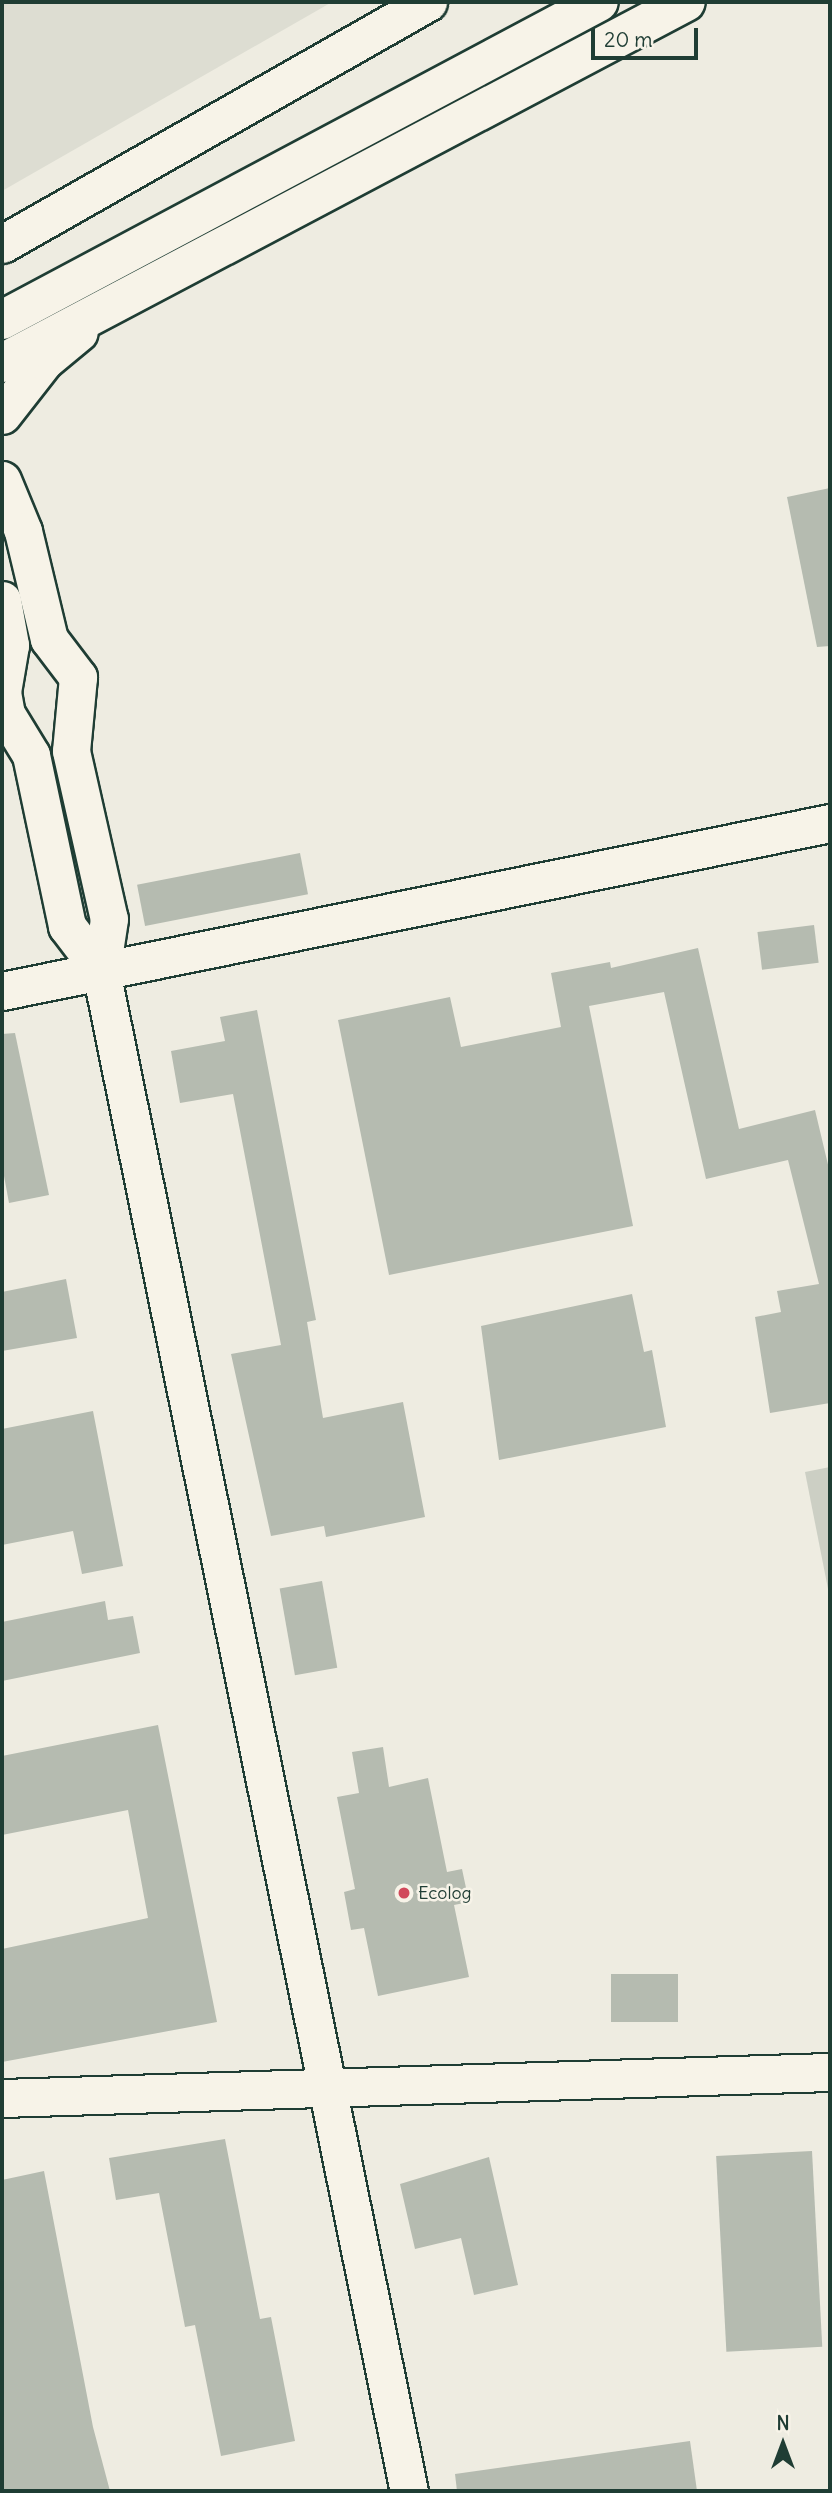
<!DOCTYPE html>
<style>
body{margin:0}
#map{position:relative;width:832px;height:2493px;overflow:hidden;background:#eeece1;font-family:Delius,sans-serif}
div>[style]{position:absolute}
[style*='--x']{left:calc(var(--x)*1px);top:calc(var(--y)*1px);width:calc(var(--w)*1px);rotate:calc(var(--a)*1deg)}
.built>*{inset:0;background:#ddddd2}
.green>*{inset:0;background:#cccfc4}
.building>*{inset:0;background:#b5bbb0;transform-origin:0 0}
.roads{filter:drop-shadow(2px 0 #1f3d34) drop-shadow(-2px 0 #1f3d34) drop-shadow(0 2px #1f3d34) drop-shadow(0 -2px #1f3d34)}
.minor>*{height:37px;margin:-18.5px;padding:0 18.5px;transform-origin:18.5px;border-radius:18.5px;background:#f7f3e8}
.primary>*{height:38px;margin:-19px;padding:0 19px;transform-origin:19px;border-radius:19px;background:#f7f3e8}
.dots>*{width:19px;height:19px;translate:-50% -50%;box-sizing:border-box;border:4px solid #f7f3e8;border-radius:50%}
span{translate:-50% -50%;white-space:nowrap;text-align:center;line-height:1.15;-webkit-text-stroke:5px #f7f3e8;paint-order:stroke}
.poi-label{font-size:18px;color:#1f3d34}
.left{translate:0 -50%;text-align:left}
.frame{position:absolute;inset:0;border:4px solid #1f3d34;pointer-events:none}
.north{position:absolute;left:748px;top:2409px;width:70px;height:70px;-webkit-text-stroke:5px #f7f3e8;paint-order:stroke;rotate:0deg;font-size:19px;font-weight:700;line-height:28px;text-align:center;color:#1f3d34}
.north::after{content:'';display:block;margin:auto;width:24px;height:32px;background:#1f3d34;clip-path:polygon(50% 0,100% 100%,50% 72%,0 100%)}
.scale{position:absolute;left:591px;top:28px;width:107px;height:32px;box-sizing:border-box;border:4px solid #1f3d34;border-top:0;padding-left:9px;font-size:21px;line-height:24px;white-space:nowrap;color:#1f3d34;-webkit-text-stroke:5px #f7f3e8;paint-order:stroke}
</style>
<div id="map">
<div class="built">
<div style="clip-path:polygon(2px 2px,332px 2px,2px 191px)"></div>
</div>
<div class="green">
<div style="clip-path:polygon(830px 1467px,830px 1599px,805px 1472px)"></div>
</div>
<div class="building">
<div style="clip-path:polygon(830px 488px,830px 646px,817px 647px,787px 497px)"></div>
<div style="left:300px;top:853px;width:42px;height:166px;rotate:79deg"></div>
<div style="left:814px;top:925px;width:38px;height:57px;rotate:83deg"></div>
<div style="clip-path:polygon(698px 948px,739px 1129px,815px 1110px,830px 1173px,830px 1403px,770px 1413px,755px 1317px,781px 1312px,777px 1291px,819px 1284px,788px 1160px,706px 1179px,664px 992px,589px 1006px,633px 1226px,389px 1275px,338px 1020px,450px 997px,461px 1047px,561px 1027px,551px 973px,610px 962px,611px 968px)"></div>
<div style="clip-path:polygon(257px 1010px,316px 1320px,307px 1322px,323px 1418px,403px 1402px,425px 1517px,326px 1537px,324px 1526px,271px 1536px,231px 1354px,281px 1345px,233px 1094px,180px 1103px,171px 1051px,225px 1041px,220px 1017px)"></div>
<div style="clip-path:polygon(15px 1033px,49px 1195px,9px 1203px,2px 1165px,2px 1034px)"></div>
<div style="clip-path:polygon(66px 1279px,77px 1338px,2px 1351px,2px 1292px)"></div>
<div style="clip-path:polygon(632px 1294px,644px 1352px,652px 1350px,666px 1427px,499px 1460px,481px 1326px)"></div>
<div style="clip-path:polygon(93px 1411px,123px 1566px,82px 1574px,73px 1531px,2px 1545px,2px 1429px)"></div>
<div style="left:322px;top:1581px;width:88px;height:43px;rotate:80deg"></div>
<div style="clip-path:polygon(105px 1601px,108px 1620px,133px 1616px,140px 1653px,2px 1681px,2px 1622px)"></div>
<div style="clip-path:polygon(158px 1725px,217px 2022px,2px 2062px,2px 1949px,148px 1918px,128px 1810px,2px 1835px,2px 1756px)"></div>
<div style="clip-path:polygon(383px 1747px,389px 1787px,428px 1778px,447px 1872px,462px 1869px,469px 1902px,454px 1905px,469px 1977px,378px 1996px,364px 1928px,351px 1930px,344px 1892px,355px 1889px,337px 1797px,359px 1793px,352px 1752px)"></div>
<div style="left:678px;top:1974px;width:48px;height:67px;rotate:90deg"></div>
<div style="clip-path:polygon(225px 2139px,260px 2319px,271px 2317px,295px 2441px,221px 2456px,195px 2325px,185px 2327px,159px 2193px,116px 2200px,109px 2158px)"></div>
<div style="left:812px;top:2151px;width:196px;height:96px;rotate:87deg"></div>
<div style="clip-path:polygon(489px 2157px,518px 2285px,474px 2295px,461px 2238px,415px 2249px,400px 2184px)"></div>
<div style="clip-path:polygon(44px 2171px,93px 2427px,110px 2491px,2px 2491px,2px 2180px)"></div>
<div style="clip-path:polygon(690px 2441px,697px 2491px,457px 2491px,455px 2474px)"></div>
</div>
<div class="roads">
<div class="minor">
<div style="--x:2;--y:244;--w:490;--a:-29.6"></div>
<div style="--x:2;--y:415;--w:68;--a:-52.1"></div>
<div style="--x:44;--y:361;--w:45;--a:-39.6"></div>
<div style="--x:2;--y:480;--w:55;--a:67.6"></div>
<div style="--x:23;--y:531;--w:111;--a:76.5"></div>
<div style="--x:49;--y:639;--w:48;--a:52.7"></div>
<div style="--x:78;--y:677;--w:74;--a:95.4"></div>
<div style="--x:71;--y:751;--w:172;--a:77.3"></div>
<div style="--x:109;--y:919;--w:53;--a:98.7"></div>
<div style="--x:101;--y:971;--w:1551;--a:78.55"></div>
<div style="--x:2;--y:600;--w:46;--a:79.9"></div>
<div style="--x:10;--y:645;--w:48;--a:99.7"></div>
<div style="--x:2;--y:692;--w:22;--a:80"></div>
<div style="--x:6;--y:714;--w:48;--a:58.6"></div>
<div style="--x:31;--y:755;--w:175;--a:78.1"></div>
<div style="--x:67;--y:926;--w:56;--a:52.9"></div>
<div style="--x:2;--y:991;--w:845;--a:-11.47"></div>
<div style="--x:2;--y:2098;--w:828;--a:-1.8"></div>
</div>
<div class="primary">
<div style="--x:2;--y:320;--w:676;--a:-28.04"></div>
<div style="--x:2;--y:363;--w:773;--a:-27.82"></div>
</div>
</div>
<div class="dots">
<div style="left:404px;top:1893px;background:#d1495b"></div>
</div>
<div class="poi-label">
<span class="left" style="left:418px;top:1893px">Ecolog</span>
</div>
<div class="frame"></div>
<div class="north">N</div>
<div class="scale">20 m</div>
</div>
